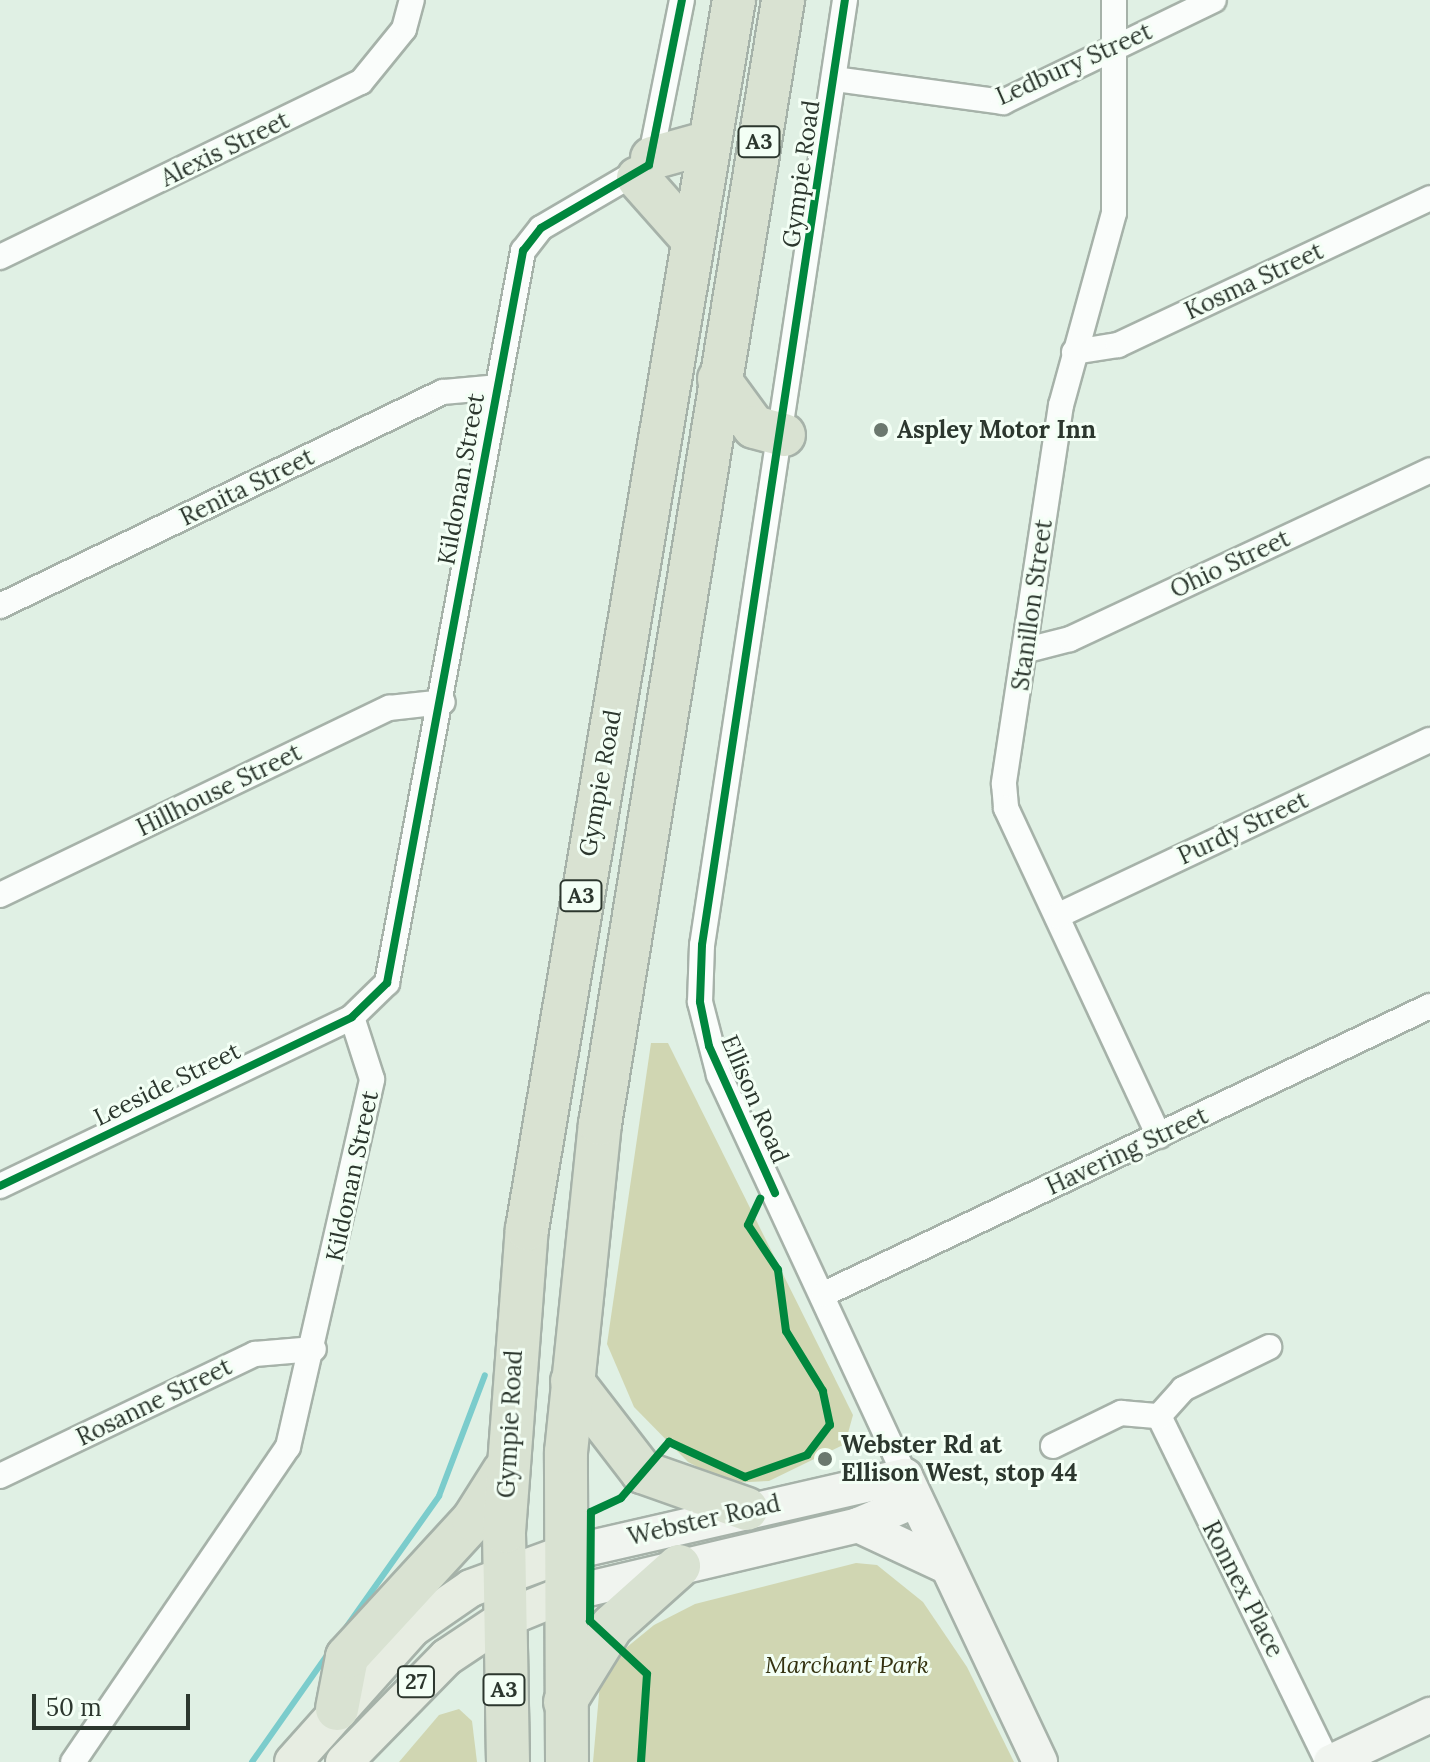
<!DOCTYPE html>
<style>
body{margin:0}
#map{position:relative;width:1430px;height:1762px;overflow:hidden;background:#e0f0e4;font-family:Lora,serif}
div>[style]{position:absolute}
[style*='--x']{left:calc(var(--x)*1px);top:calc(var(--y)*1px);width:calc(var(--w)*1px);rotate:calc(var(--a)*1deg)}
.green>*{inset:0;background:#d0d6b2}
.stream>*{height:6px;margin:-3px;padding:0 3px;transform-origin:3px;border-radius:3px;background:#7bcccc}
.roads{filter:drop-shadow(2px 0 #a6b2a9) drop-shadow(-2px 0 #a6b2a9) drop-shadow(0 2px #a6b2a9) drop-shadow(0 -2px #a6b2a9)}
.street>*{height:24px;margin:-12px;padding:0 12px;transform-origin:12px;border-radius:12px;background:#fafdfb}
.secondary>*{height:34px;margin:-17px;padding:0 17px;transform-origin:17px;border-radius:17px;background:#f0f4ef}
.primary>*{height:36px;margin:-18px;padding:0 18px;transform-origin:18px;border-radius:18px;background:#e7ede2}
.highway>*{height:42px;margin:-21px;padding:0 21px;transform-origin:21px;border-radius:21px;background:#d9e2d2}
.cycleway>*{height:8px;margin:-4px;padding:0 4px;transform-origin:4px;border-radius:4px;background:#00873e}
.dots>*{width:22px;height:22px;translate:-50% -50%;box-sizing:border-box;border:4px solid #f3fff5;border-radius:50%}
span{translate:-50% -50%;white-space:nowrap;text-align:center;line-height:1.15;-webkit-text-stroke:6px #f3fff5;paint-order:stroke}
.shield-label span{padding:2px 6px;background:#f3fff5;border:2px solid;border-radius:6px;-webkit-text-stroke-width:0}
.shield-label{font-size:22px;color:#2c372e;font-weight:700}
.street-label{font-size:24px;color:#2c372e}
.poi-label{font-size:24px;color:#2c372e;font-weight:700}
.left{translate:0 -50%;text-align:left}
.park-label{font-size:24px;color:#343210;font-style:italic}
.scale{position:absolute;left:32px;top:1694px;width:158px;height:36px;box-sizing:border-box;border:4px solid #2c372e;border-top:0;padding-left:10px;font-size:24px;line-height:28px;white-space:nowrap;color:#2c372e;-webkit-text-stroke:6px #f3fff5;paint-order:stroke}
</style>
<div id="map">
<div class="green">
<div style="clip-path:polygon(651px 1043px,668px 1043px,853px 1415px,845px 1444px,769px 1481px,729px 1483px,688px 1462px,634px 1407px,607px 1344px)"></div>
<div style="clip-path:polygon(856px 1563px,877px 1565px,923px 1602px,967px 1667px,1014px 1762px,593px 1762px,600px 1683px,621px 1652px,654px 1625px,695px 1604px)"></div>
<div style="clip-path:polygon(459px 1709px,472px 1721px,477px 1762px,399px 1762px,439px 1715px)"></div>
</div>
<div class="stream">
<div style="--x:345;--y:1629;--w:163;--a:-54.7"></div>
<div style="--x:439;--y:1496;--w:129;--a:-69.2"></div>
<div style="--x:252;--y:1762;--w:136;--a:-54.9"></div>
</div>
<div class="roads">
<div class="street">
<div style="--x:845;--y:0;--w:956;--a:98.6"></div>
<div style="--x:702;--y:945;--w:57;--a:92"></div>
<div style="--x:700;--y:1002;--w:75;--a:75.4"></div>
<div style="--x:719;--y:1075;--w:442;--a:65.1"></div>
<div style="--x:1114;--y:0;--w:213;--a:90"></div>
<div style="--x:1114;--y:213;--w:199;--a:105.4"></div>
<div style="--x:1061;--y:405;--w:383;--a:98.6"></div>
<div style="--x:1004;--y:784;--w:24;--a:85"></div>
<div style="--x:1006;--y:808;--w:362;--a:65"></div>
<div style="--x:835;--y:79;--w:170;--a:7.8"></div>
<div style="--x:1003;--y:102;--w:234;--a:-25.8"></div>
<div style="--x:0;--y:257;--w:401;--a:-25.9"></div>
<div style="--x:361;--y:82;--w:68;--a:-50.9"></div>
<div style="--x:404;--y:29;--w:30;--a:-75"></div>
<div style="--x:1074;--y:352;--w:45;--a:-9"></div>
<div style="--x:1118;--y:345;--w:345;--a:-25.2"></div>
<div style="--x:0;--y:606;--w:492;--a:-25.8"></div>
<div style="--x:443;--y:392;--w:55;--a:-5.2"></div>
<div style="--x:1027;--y:650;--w:44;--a:-14.3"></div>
<div style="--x:1070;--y:639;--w:398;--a:-25.1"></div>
<div style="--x:0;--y:895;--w:432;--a:-25.7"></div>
<div style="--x:389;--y:708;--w:54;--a:-6.3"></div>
<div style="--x:1057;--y:916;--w:412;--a:-25.3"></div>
<div style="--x:0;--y:1186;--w:390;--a:-25.6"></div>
<div style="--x:352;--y:1017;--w:49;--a:-44.2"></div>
<div style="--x:387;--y:983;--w:745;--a:-79.47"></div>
<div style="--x:523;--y:251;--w:29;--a:-52"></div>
<div style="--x:541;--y:228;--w:125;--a:-30.3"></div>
<div style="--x:649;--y:165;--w:168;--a:-78.7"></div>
<div style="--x:824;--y:1294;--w:671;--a:-25.42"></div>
<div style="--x:1159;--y:1416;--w:385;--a:64"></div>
<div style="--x:1053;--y:1446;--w:76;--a:-25.9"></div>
<div style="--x:1121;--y:1413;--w:38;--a:5"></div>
<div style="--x:1159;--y:1416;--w:36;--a:-48"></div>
<div style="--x:1183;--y:1389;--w:96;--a:-26"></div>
<div style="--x:0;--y:1476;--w:283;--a:-25.6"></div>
<div style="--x:255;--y:1354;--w:59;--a:-4.8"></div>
<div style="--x:73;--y:1762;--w:381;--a:-55.7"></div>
<div style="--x:288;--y:1447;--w:377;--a:-77.1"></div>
<div style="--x:372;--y:1079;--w:65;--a:-107.9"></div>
</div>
<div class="secondary">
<div style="--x:858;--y:1525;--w:97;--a:25"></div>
<div style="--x:564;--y:1554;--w:350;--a:-12.9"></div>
<div style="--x:905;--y:1476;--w:316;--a:64.7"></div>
<div style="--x:563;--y:1595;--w:303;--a:-13.3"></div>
<div style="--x:858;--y:1525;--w:63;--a:-23.3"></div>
<div style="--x:1331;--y:1762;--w:110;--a:-25.4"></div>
</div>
<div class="primary">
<div style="--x:293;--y:1762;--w:180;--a:-48.2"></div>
<div style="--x:413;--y:1628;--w:70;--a:-34.6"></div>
<div style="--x:471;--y:1588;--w:99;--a:-20.1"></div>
<div style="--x:344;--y:1762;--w:147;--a:-45.6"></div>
<div style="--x:447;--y:1657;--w:69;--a:-33.7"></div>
<div style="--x:504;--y:1619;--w:64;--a:-22.1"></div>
</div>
<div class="highway">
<div style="--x:652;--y:158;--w:60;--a:-15.4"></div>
<div style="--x:638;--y:178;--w:81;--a:48.5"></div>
<div style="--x:719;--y:379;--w:59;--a:53.9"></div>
<div style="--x:754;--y:427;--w:31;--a:15"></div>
<div style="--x:572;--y:1381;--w:115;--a:52.4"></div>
<div style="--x:642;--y:1472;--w:111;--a:19.4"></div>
<div style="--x:565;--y:1702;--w:89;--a:-58.3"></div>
<div style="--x:612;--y:1626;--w:90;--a:-41.8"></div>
<div style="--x:337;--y:1709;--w:53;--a:-79.1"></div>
<div style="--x:347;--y:1657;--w:186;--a:-47.4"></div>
<div style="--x:473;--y:1520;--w:58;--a:-57.7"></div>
<div style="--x:508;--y:1762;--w:230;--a:-91"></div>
<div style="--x:504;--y:1532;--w:304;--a:-85.7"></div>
<div style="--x:527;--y:1229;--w:1246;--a:-80.44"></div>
<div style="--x:567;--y:1762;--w:310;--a:-90.2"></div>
<div style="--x:566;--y:1452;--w:330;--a:-84.1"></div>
<div style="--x:600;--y:1124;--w:1139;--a:-80.75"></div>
</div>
</div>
<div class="cycleway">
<div style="--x:0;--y:1186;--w:390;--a:-25.6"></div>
<div style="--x:352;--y:1017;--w:49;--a:-44.2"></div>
<div style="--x:387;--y:983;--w:745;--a:-79.47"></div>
<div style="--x:523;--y:251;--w:29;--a:-52"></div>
<div style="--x:541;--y:228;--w:125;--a:-30.3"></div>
<div style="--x:649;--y:165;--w:168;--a:-78.7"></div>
<div style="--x:775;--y:1193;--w:161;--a:-114.2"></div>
<div style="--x:709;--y:1046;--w:45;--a:-101.6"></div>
<div style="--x:700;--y:1002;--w:57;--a:-88"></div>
<div style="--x:702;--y:945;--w:956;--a:-81.4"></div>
<div style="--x:641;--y:1762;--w:88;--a:-86.1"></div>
<div style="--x:647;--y:1674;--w:78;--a:-137.1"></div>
<div style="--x:590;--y:1621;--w:109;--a:-89.5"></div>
<div style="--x:591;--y:1512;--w:33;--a:-25"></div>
<div style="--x:621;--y:1498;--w:74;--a:-49.4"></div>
<div style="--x:669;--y:1442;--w:84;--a:24.7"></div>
<div style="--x:745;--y:1477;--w:66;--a:-19.5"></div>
<div style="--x:807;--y:1455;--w:38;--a:-53"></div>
<div style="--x:830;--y:1425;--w:35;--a:-102"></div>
<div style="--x:823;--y:1391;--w:70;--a:-121.7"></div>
<div style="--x:786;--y:1331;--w:62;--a:-97.5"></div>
<div style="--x:778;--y:1270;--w:54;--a:-123.7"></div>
<div style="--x:748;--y:1225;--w:29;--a:-65"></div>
</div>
<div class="dots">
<div style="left:881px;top:430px;background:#6b786e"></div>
<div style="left:825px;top:1459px;background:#6b786e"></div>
</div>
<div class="shield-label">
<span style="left:759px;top:142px">A3</span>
<span style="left:581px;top:896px">A3</span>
<span style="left:416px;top:1682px">27</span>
<span style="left:504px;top:1690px">A3</span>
</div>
<div class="street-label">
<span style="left:1074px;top:64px;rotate:-24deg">Ledbury Street</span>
<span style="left:225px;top:149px;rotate:-26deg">Alexis Street</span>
<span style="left:801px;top:174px;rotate:-82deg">Gympie Road</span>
<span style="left:1254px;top:281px;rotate:-25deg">Kosma Street</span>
<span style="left:461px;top:479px;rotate:-80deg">Kildonan Street</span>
<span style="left:247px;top:487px;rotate:-26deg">Renita Street</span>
<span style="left:1230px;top:564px;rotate:-25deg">Ohio Street</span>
<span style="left:1032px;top:605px;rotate:-82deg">Stanillon Street</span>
<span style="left:600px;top:783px;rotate:-80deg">Gympie Road</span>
<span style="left:219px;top:790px;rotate:-26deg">Hillhouse Street</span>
<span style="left:1243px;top:828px;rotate:-25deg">Purdy Street</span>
<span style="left:167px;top:1084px;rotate:-26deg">Leeside Street</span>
<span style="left:755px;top:1099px;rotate:67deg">Ellison Road</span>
<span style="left:1127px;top:1151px;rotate:-25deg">Havering Street</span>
<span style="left:352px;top:1176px;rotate:-78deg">Kildonan Street</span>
<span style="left:154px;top:1402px;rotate:-26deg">Rosanne Street</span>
<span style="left:510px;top:1424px;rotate:-87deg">Gympie Road</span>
<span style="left:704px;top:1520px;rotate:-13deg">Webster Road</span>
<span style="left:1243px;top:1589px;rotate:63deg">Ronnex Place</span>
</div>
<div class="poi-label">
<span class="left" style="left:897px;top:430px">Aspley Motor Inn</span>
<span class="left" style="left:841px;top:1459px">Webster Rd at<br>Ellison West, stop 44</span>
</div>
<div class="park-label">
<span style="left:847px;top:1665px">Marchant Park</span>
</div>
<div class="scale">50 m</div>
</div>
